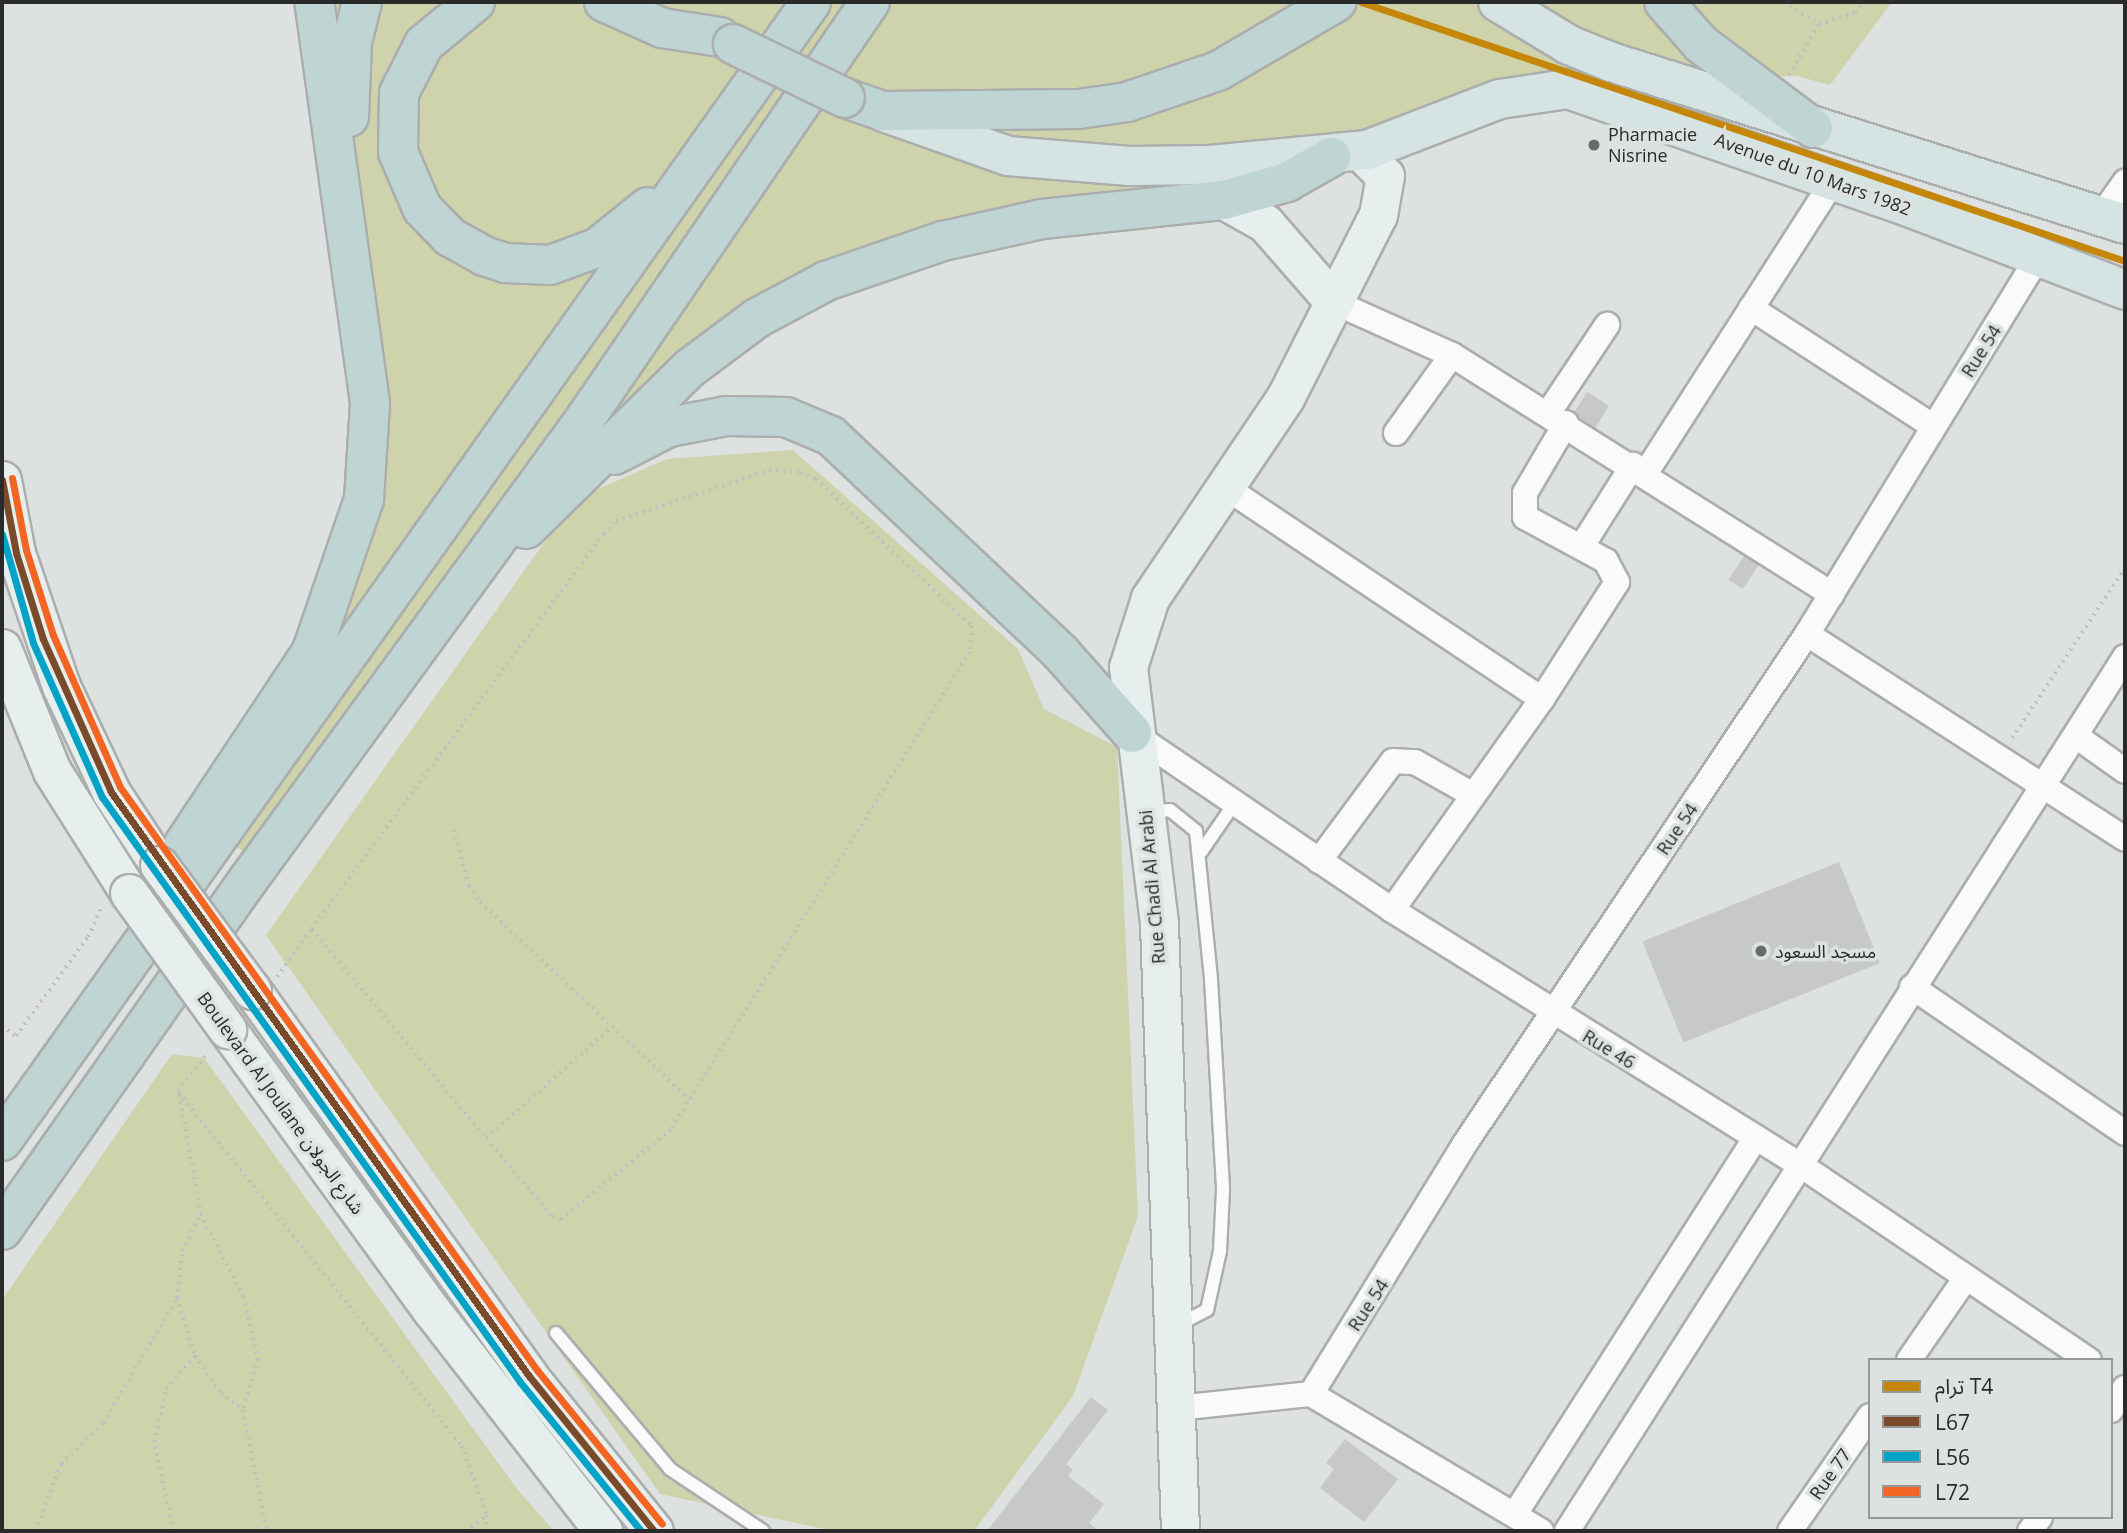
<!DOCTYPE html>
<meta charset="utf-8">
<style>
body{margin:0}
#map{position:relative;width:2127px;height:1533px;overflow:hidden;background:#dde1df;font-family:"Open Sans","Noto Sans Arabic",sans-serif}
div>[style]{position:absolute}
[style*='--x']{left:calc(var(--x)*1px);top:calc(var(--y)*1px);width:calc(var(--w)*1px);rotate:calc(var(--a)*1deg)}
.green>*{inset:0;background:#cfd3ac}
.building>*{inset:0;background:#c7c9c8;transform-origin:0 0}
.path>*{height:3.5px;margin-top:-1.75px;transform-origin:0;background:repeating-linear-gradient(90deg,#bfc0bf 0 2px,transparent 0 7px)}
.roads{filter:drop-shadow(2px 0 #abaeac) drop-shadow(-2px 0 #abaeac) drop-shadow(0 2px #abaeac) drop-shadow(0 -2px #abaeac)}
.lane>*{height:12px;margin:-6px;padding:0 6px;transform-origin:6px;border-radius:6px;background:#fafafa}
.street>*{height:24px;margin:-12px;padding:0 12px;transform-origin:12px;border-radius:12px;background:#fafafa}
.secondary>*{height:37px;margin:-18.5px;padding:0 18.5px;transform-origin:18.5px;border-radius:18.5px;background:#e7efee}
.primary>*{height:38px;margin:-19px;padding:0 19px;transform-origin:19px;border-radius:19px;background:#d5e4e3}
.highway>*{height:38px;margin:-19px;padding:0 19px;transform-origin:19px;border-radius:19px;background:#bed5d4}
.bridges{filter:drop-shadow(2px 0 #abaeac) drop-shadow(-2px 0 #abaeac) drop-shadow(0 2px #abaeac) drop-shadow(0 -2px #abaeac)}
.secondary-bridge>*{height:37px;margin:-18.5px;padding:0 18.5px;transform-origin:18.5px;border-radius:18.5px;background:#e7efee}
.highway-bridge>*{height:38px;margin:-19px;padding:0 19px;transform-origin:19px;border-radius:19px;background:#bed5d4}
.bus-1>*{height:7px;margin:-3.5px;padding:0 3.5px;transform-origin:3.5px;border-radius:3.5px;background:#7a4b2a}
.bus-2>*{height:7px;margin:-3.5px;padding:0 3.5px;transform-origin:3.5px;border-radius:3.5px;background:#02a3c6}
.bus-3>*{height:7px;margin:-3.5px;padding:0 3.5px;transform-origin:3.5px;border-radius:3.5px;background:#f26522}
.tram-1>*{height:7px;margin:-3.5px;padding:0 3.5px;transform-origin:3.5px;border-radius:3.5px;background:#c4870a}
.dots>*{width:19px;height:19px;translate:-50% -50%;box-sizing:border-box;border:4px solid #dce2df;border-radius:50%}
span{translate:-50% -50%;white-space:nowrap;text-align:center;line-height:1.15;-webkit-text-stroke:7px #dce2df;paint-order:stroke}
.poi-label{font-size:18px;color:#292b2a}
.left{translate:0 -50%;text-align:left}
.street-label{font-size:18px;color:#292b2a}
.frame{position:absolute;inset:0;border:4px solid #292b2a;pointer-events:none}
.legend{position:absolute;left:1868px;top:1358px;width:245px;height:161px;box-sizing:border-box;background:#dce2df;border:2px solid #949997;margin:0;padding:9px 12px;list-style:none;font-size:21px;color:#292b2a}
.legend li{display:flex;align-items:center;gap:14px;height:35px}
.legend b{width:35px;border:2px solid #949997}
</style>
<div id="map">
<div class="green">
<div style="clip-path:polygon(308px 2px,1892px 2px,1830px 85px,1797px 76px,1543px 81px,1310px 158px,812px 275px,562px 472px,263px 866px,195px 817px,341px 589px,358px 387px)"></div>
<div style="clip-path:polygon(793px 450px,1018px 649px,1044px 709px,1117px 747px,1138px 1216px,1073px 1396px,974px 1531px,834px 1531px,660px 1494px,266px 935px,575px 499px,667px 459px)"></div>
<div style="clip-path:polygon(172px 1054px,204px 1058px,517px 1489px,554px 1531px,2px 1531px,2px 1300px)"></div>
</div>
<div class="building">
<div style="left:1587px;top:392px;width:26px;height:30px;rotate:32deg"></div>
<div style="left:1746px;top:553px;width:17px;height:32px;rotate:33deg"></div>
<div style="left:1839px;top:862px;width:109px;height:212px;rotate:68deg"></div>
<div style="clip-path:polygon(1091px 1397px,1108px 1410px,1066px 1464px,1073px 1470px,1068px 1476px,1104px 1504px,1089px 1523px,1100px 1531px,987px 1531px)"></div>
<div style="clip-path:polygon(1345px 1439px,1398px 1479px,1364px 1522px,1320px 1488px,1334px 1469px,1326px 1463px)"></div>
</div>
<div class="path">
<div style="--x:1784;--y:2;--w:41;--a:32.2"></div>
<div style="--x:1789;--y:75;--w:59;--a:-59.5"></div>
<div style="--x:1819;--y:24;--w:38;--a:-17"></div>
<div style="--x:1855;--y:13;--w:14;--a:-54"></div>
<div style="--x:2012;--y:738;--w:204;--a:-56.4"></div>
<div style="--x:454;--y:830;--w:58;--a:75"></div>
<div style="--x:469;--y:886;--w:19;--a:55"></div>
<div style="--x:480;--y:902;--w:289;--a:43.3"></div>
<div style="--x:277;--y:977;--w:59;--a:-54.7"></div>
<div style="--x:311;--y:929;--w:491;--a:-53.5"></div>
<div style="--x:603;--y:534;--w:18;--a:-45"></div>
<div style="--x:616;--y:521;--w:161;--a:-18.4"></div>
<div style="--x:769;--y:470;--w:32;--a:4"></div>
<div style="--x:801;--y:472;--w:17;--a:25"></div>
<div style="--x:816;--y:479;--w:214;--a:43.3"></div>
<div style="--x:972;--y:626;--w:26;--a:94"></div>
<div style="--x:970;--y:652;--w:564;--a:122.03"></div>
<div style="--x:671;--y:1130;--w:142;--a:140.7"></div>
<div style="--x:561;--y:1220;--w:11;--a:-158"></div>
<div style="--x:551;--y:1216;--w:374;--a:-129.9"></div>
<div style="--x:2;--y:1026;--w:17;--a:36"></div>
<div style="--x:16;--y:1036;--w:122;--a:-54"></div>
<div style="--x:88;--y:937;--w:35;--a:-66"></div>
<div style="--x:179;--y:1093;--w:452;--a:51.3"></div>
<div style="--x:462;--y:1446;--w:73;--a:70.1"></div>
<div style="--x:487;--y:1515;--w:16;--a:86"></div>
<div style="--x:486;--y:1138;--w:168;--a:-41.4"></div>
<div style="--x:201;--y:1214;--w:93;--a:62.6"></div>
<div style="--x:244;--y:1297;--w:64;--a:77.3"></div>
<div style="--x:258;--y:1359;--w:53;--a:106.4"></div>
<div style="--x:243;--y:1410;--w:123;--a:78.8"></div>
<div style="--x:177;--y:1298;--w:61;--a:72.8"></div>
<div style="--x:195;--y:1356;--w:45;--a:54.9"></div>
<div style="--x:221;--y:1393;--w:28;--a:38"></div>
<div style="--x:35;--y:1531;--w:72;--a:-68.8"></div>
<div style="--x:61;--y:1464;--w:59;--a:-44.3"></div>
<div style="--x:103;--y:1423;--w:145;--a:-59.4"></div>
<div style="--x:177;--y:1298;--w:47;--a:-83.9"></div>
<div style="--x:182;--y:1251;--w:42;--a:-62.8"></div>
<div style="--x:201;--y:1214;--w:125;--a:-100.6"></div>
<div style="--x:178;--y:1091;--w:49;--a:-52.4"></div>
<div style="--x:173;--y:1531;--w:91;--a:-102.1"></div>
<div style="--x:154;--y:1442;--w:54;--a:-77.2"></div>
<div style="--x:166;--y:1389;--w:44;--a:-48.7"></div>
<div style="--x:465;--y:1531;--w:27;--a:-36"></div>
</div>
<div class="roads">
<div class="lane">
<div style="--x:1147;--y:811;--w:23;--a:-2"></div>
<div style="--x:1170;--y:810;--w:33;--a:39"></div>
<div style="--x:1196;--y:831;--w:149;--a:84.2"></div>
<div style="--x:1211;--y:979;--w:211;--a:86.7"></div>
<div style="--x:1223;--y:1190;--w:61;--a:92.8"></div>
<div style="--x:1220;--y:1251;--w:60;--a:102.4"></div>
<div style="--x:1207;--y:1310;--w:34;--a:153"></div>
<div style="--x:1201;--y:852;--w:58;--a:-55.5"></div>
<div style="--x:556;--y:1333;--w:177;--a:50"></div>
<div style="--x:670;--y:1469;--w:112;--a:33.7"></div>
</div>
<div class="street">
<div style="--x:2101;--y:216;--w:42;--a:-54.8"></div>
<div style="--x:1334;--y:302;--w:129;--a:24.2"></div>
<div style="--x:1452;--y:355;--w:449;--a:32.2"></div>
<div style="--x:1751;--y:308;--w:218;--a:33"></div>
<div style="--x:1549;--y:412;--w:105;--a:-56.3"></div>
<div style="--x:1396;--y:433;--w:96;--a:-54.3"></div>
<div style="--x:1645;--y:474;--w:348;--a:-57.3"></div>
<div style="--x:1225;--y:487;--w:381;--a:33.8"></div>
<div style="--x:1582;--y:546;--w:96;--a:-57.8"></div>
<div style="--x:1807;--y:634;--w:378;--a:32.8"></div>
<div style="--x:1132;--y:733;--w:315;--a:34.2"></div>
<div style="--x:1392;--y:910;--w:480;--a:32"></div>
<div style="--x:1799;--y:1164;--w:350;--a:34.1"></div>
<div style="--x:2076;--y:736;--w:60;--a:35.5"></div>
<div style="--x:1319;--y:861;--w:124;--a:-53.5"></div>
<div style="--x:1393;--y:761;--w:22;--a:3"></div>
<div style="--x:1415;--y:762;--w:67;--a:29.6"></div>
<div style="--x:1392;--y:910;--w:259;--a:-54.6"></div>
<div style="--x:1542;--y:699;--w:139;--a:-57.3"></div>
<div style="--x:1617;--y:582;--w:24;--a:-118"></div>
<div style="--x:1606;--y:561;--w:92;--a:-151.5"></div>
<div style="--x:1525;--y:517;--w:24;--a:-90"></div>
<div style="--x:1525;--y:493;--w:81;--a:-59.6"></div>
<div style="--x:1912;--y:987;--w:258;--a:34.4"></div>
<div style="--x:1909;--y:1360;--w:98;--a:-55.3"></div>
<div style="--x:1311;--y:1394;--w:292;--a:-58.4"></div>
<div style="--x:1464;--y:1145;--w:615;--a:-56.13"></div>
<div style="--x:1807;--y:634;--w:439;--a:-58.5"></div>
<div style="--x:1177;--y:1408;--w:135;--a:-6"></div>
<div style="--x:1311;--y:1394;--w:268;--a:30.8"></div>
<div style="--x:2111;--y:1410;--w:26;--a:-58"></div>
<div style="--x:1515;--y:1514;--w:446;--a:-57.4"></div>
<div style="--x:1567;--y:1531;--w:1037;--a:-57.44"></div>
<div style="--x:1790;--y:1531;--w:140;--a:-55.2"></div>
<div style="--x:2030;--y:1531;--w:17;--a:-54"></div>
</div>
<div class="secondary">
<div style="--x:1224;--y:200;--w:47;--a:29.3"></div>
<div style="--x:1265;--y:223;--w:105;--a:48.9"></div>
<div style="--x:2;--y:480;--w:74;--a:79.1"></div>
<div style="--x:16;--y:553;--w:140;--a:71.3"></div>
<div style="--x:61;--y:686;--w:117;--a:64.7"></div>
<div style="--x:111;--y:792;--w:87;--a:56.7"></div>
<div style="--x:2;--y:648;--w:133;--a:67.9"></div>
<div style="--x:52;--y:771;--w:144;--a:57.7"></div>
<div style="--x:252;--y:990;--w:475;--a:54.3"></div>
<div style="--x:529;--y:1376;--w:199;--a:51.1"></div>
<div style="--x:227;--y:1029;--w:349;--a:54"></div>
<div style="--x:432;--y:1311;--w:279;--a:52.1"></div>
<div style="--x:1180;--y:1531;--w:608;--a:-91.98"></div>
<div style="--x:1159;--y:923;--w:258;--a:-96.9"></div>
<div style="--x:1128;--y:667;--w:72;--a:-72.3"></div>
<div style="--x:1150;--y:598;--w:241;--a:-56"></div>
<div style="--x:1285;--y:398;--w:205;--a:-63.1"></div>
<div style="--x:1378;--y:215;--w:40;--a:-80"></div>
<div style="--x:1385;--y:176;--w:34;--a:-135"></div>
</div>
<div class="primary">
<div style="--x:1498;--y:2;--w:83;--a:31.2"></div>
<div style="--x:1569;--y:45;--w:45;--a:22"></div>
<div style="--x:1611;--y:62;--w:539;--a:17.49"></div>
<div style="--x:884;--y:112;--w:132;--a:19.5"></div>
<div style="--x:1008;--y:156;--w:122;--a:4.7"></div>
<div style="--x:1130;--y:166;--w:80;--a:-0.7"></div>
<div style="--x:1210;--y:165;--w:158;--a:-5.5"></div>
<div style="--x:1367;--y:150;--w:142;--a:-21"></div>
<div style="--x:1500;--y:99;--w:69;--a:-8.4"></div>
<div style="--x:1568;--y:89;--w:361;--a:19.1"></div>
<div style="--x:1909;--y:207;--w:231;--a:21"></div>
</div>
<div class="highway">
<div style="--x:475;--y:2;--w:66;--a:140.5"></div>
<div style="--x:424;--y:44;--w:55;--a:117"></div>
<div style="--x:399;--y:93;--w:59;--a:91"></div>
<div style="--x:398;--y:152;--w:61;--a:66.8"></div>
<div style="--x:422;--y:208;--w:40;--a:46"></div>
<div style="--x:450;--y:237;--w:39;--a:29"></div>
<div style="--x:484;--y:256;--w:22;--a:18"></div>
<div style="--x:505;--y:263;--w:45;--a:2.5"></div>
<div style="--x:550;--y:265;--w:50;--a:-19.9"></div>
<div style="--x:597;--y:248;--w:65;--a:-38.8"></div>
<div style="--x:604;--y:2;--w:64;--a:24.1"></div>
<div style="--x:662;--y:28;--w:59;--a:8.8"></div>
<div style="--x:1664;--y:2;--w:56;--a:48.6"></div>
<div style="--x:1701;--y:44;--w:140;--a:36.9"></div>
<div style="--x:845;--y:98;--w:40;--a:18.9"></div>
<div style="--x:883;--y:111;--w:196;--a:-0.6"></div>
<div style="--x:1079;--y:109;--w:49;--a:-8.3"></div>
<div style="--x:1127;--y:102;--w:96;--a:-18.8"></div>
<div style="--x:1218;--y:71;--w:137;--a:-30.3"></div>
<div style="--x:349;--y:117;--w:75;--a:-87.7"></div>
<div style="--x:352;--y:42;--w:41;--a:-76"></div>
<div style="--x:614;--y:455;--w:62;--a:-27"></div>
<div style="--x:669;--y:427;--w:58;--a:-10.9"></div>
<div style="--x:726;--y:416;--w:60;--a:1"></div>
<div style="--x:786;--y:417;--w:49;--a:22.9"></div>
<div style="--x:831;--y:436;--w:316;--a:43.3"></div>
<div style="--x:1061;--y:653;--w:107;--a:48.4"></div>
<div style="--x:526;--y:529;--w:230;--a:-44.5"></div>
<div style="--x:690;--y:368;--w:84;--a:-36.7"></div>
<div style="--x:757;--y:318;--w:78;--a:-28.2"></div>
<div style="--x:826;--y:281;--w:124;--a:-18.9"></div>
<div style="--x:943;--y:241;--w:101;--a:-12.5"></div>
<div style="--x:1042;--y:219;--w:183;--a:-6"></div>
<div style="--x:1224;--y:200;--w:66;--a:-15.9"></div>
<div style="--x:1287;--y:182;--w:51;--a:-29.6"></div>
<div style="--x:184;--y:844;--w:232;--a:-56.4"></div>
<div style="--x:312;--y:651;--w:161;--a:-71.1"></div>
<div style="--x:364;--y:499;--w:96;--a:-86.4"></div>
<div style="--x:370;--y:403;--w:405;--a:-97.9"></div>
<div style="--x:2;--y:1141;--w:1397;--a:-54.61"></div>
<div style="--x:2;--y:1230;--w:428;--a:-54.9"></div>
<div style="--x:248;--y:880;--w:571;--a:-53.83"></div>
<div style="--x:585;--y:419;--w:505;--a:-55.65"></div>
</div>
</div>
<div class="bridges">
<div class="secondary-bridge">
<div style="--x:159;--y:865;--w:156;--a:53.4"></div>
<div style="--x:129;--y:893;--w:168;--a:54.2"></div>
</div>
<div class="highway-bridge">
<div style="--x:733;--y:44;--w:124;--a:25.7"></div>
</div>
</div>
<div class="bus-1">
<div style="--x:2;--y:480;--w:74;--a:79.1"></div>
<div style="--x:16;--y:553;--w:90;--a:72.6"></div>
<div style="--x:43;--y:639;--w:167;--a:66"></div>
<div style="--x:111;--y:792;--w:718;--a:54.41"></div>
<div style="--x:529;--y:1376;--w:199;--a:51.1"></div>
</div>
<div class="bus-2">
<div style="--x:2;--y:534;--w:113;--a:74.1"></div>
<div style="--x:33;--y:643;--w:169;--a:65.9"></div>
<div style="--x:102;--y:797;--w:719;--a:54.45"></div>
<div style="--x:520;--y:1382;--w:192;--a:50.9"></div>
</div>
<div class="bus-3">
<div style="--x:12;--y:478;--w:73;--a:79"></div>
<div style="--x:26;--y:550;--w:89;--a:72.4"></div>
<div style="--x:53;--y:635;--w:166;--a:66.2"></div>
<div style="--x:120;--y:787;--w:717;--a:54.43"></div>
<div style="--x:537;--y:1370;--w:198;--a:50.9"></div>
</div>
<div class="tram-1">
<div style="--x:1361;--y:2;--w:807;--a:18.73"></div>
</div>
<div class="dots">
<div style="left:1594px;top:145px;background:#686b69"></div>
<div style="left:1761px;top:951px;background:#686b69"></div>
</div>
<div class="poi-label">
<span class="left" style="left:1608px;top:145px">Pharmacie<br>Nisrine</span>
<span class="left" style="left:1775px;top:951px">مسجد السعود</span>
</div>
<div class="street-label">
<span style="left:1813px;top:174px;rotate:20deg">Avenue du 10 Mars 1982</span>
<span style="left:1981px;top:351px;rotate:-58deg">Rue 54</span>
<span style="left:1677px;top:829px;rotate:-56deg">Rue 54</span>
<span style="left:1152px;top:887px;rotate:-95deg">Rue Chadi Al Arabi</span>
<span style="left:1609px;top:1049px;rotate:31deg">Rue 46</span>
<span style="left:281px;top:1103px;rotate:54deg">Boulevard Al Joulane شارع الجولان</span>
<span style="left:1368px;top:1305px;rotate:-57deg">Rue 54</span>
<span style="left:1830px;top:1474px;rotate:-55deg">Rue 77</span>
</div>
<div class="frame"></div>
<ul class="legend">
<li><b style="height:9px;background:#c4870a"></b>ترام T4</li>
<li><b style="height:9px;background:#7a4b2a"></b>L67</li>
<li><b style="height:9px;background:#02a3c6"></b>L56</li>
<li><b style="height:9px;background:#f26522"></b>L72</li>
</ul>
</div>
